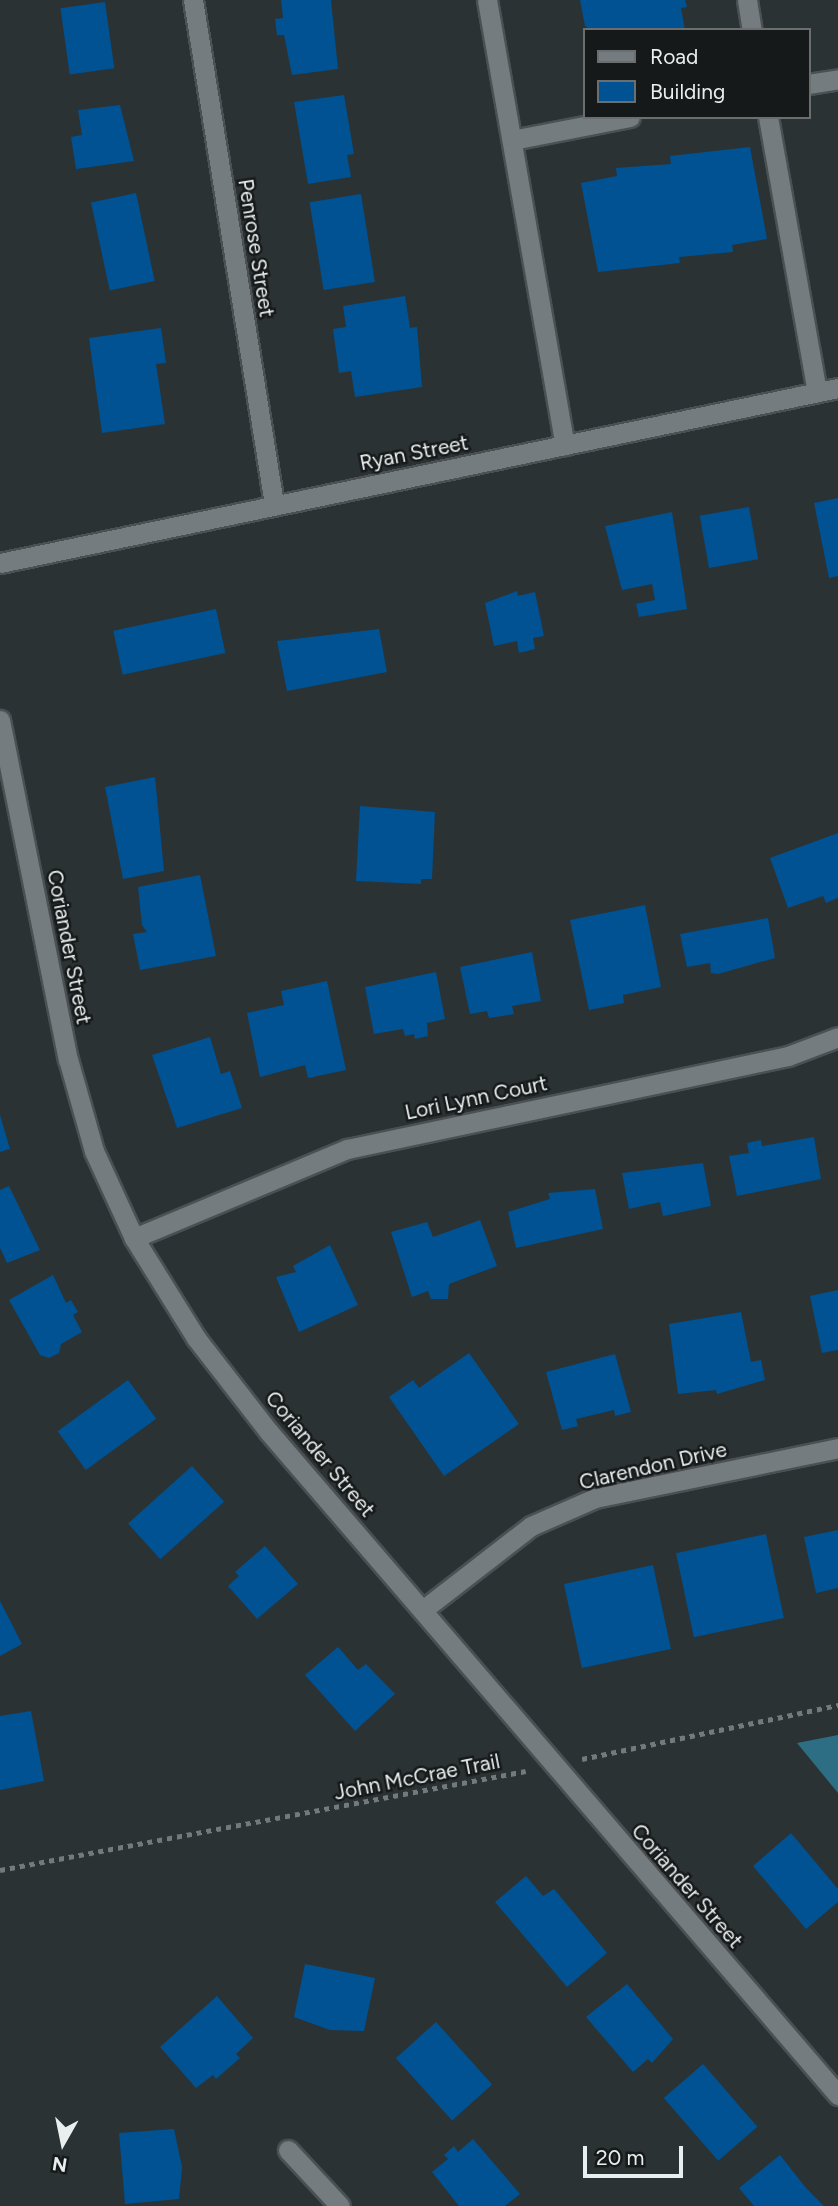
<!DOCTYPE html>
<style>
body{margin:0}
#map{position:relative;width:838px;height:2206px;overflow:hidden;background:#2b3234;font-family:Figtree,sans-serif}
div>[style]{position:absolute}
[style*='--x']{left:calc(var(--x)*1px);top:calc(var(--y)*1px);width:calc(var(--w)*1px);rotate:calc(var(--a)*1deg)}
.forest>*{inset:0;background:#2d6e85}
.building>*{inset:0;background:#005292;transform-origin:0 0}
.path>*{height:4.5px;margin-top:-2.25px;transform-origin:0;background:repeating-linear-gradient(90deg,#747a7b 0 5px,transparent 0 10px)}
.roads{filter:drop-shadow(2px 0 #4b5053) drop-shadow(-2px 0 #4b5053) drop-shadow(0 2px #4b5053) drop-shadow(0 -2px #4b5053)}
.minor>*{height:19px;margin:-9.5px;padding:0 9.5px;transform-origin:9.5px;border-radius:9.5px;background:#747c7f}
.tertiary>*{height:19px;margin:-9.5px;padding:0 9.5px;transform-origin:9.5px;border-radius:9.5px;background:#747c7f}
span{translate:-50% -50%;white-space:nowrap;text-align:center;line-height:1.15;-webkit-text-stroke:5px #16191a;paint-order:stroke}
.street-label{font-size:21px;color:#e9eeef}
.legend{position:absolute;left:583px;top:28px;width:228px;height:91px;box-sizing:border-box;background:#16191a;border:2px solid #6a6e6f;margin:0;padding:9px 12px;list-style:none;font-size:21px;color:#e9eeef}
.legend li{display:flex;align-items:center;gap:14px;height:35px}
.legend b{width:35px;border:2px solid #6a6e6f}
.north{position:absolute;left:28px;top:2108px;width:70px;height:70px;-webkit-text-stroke:5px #16191a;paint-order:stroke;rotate:189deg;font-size:19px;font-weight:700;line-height:28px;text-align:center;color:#e9eeef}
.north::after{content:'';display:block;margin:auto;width:24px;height:32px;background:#e9eeef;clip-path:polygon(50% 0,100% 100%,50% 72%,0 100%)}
.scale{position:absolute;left:583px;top:2146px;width:100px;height:32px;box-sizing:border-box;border:4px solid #e9eeef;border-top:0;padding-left:9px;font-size:21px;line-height:24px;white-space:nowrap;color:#e9eeef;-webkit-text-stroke:5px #16191a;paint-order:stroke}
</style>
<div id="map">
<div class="forest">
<div style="clip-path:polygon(838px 1735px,838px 1793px,797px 1743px)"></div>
</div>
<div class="building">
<div style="clip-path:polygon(281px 0,331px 0,338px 69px,292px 75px,284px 35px,277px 35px,275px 19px,283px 18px)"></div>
<div style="clip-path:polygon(580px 0,685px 0,687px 7px,681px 8px,685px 30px,591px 30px,585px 26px)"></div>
<div style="left:105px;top:2px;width:67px;height:45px;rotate:82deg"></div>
<div style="clip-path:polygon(344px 95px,354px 154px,347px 155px,351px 177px,308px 184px,294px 102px)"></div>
<div style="clip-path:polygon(120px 105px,134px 161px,76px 169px,71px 137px,82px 135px,78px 110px)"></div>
<div style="clip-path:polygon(750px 147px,767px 239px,732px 245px,733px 252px,679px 257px,680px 263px,598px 272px,581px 183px,617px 176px,616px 168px,671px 164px,670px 156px)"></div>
<div style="left:136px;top:193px;width:90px;height:46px;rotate:78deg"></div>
<div style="left:361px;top:194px;width:89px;height:52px;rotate:81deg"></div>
<div style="clip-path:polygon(405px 296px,410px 328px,417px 327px,422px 387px,355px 397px,351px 371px,339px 373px,333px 329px,346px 327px,343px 306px)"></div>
<div style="clip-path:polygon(161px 328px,166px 363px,156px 364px,165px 424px,102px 433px,89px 338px)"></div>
<div style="clip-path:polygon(838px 498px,838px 576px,829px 578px,814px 503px)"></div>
<div style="left:749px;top:507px;width:53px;height:50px;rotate:80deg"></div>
<div style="clip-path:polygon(672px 512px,687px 609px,639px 617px,636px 604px,655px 600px,652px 584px,622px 590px,605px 526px)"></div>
<div style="clip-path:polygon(517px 591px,518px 596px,535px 592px,544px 636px,533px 638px,535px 649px,519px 653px,517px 641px,494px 646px,485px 603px)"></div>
<div style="left:216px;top:609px;width:45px;height:105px;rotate:78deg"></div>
<div style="clip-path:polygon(379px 629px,387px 672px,287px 691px,277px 641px)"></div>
<div style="clip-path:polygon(155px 777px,164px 871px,123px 879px,105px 787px)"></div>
<div style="clip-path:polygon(360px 806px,435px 812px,432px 879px,421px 879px,421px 884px,356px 881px)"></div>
<div style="clip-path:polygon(838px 833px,838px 898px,826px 903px,823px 896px,788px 908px,770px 858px)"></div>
<div style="clip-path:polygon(200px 875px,216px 956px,140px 970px,133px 934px,147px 932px,142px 925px,138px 887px)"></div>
<div style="clip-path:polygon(645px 905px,661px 987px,623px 995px,624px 1003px,589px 1010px,570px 920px)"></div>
<div style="clip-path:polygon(768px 918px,775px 958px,718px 974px,711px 973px,710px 963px,687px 967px,680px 934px)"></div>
<div style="clip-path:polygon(532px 952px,541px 1001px,512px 1006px,514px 1014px,489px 1018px,487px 1011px,470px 1014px,460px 967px)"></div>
<div style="clip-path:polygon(436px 972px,445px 1019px,427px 1023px,428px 1036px,415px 1039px,414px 1034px,405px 1036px,403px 1029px,374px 1034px,365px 987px)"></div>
<div style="clip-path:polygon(327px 981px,346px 1070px,308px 1078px,305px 1065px,260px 1077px,247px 1013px,284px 1005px,281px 991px)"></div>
<div style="clip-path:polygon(210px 1037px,221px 1074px,230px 1071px,242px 1108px,177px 1128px,152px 1055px)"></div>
<div style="clip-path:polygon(0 1115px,10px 1149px,0 1152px)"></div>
<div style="clip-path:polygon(814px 1137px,821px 1179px,737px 1196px,729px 1156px,749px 1153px,747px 1143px,761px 1140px,762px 1146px)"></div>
<div style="clip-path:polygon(703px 1163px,711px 1206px,663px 1216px,660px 1202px,629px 1209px,622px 1173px)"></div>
<div style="clip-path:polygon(9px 1186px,40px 1250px,7px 1263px,0 1248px,0 1190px)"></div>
<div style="clip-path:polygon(595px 1189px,603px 1229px,516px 1248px,508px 1212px,550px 1199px,548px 1193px)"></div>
<div style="clip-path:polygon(480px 1220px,497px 1266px,449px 1284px,448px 1299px,431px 1299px,428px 1291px,412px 1297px,391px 1232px,427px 1222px,433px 1237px)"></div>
<div style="clip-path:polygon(330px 1245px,358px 1305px,299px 1332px,276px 1277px,296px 1272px,293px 1266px)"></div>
<div style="clip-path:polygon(53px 1275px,66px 1303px,71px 1300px,78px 1312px,73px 1315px,82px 1332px,61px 1344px,59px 1353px,49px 1358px,40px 1355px,9px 1300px)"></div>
<div style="clip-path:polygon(838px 1290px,838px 1350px,822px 1353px,810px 1296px)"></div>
<div style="clip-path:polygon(741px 1312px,751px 1362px,761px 1360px,765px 1380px,717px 1394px,716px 1390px,678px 1394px,669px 1324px)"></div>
<div style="clip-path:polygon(469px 1353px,519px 1424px,444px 1476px,389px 1397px,413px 1380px,419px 1388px)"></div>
<div style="clip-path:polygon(615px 1354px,631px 1412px,615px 1416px,614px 1410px,576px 1419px,578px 1426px,562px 1430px,546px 1372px)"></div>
<div style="left:128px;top:1380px;width:48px;height:87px;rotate:54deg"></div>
<div style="left:192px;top:1466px;width:48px;height:86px;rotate:48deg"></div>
<div style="clip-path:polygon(838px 1530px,838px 1588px,816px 1593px,804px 1537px)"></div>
<div style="left:766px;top:1534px;width:86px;height:92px;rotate:78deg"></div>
<div style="clip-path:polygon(265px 1546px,298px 1584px,257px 1619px,228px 1586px,239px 1576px,235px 1572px)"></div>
<div style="left:653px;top:1565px;width:86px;height:91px;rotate:78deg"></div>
<div style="clip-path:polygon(0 1601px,22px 1644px,0 1656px)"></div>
<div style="clip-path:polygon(338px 1647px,358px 1670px,366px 1664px,395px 1694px,355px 1731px,305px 1675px)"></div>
<div style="clip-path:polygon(31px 1711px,44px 1781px,0 1790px,0 1716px)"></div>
<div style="clip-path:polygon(791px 1833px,838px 1889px,838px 1902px,806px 1929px,753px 1866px)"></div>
<div style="clip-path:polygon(526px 1876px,543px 1896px,554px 1889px,607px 1953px,567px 1987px,495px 1902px)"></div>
<div style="clip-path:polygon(305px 1964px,375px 1978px,364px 2031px,330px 2030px,294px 2017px)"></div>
<div style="clip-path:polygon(627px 1984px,673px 2039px,652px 2063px,648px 2059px,633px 2072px,586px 2017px)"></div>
<div style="clip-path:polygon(217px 1996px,253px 2038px,236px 2054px,240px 2058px,216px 2079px,213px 2075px,196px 2088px,160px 2047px)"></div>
<div style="left:436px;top:2022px;width:84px;height:54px;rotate:48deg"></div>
<div style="left:703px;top:2064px;width:83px;height:52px;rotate:49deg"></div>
<div style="clip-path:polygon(174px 2129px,182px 2167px,179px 2199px,125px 2204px,119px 2133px)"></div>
<div style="clip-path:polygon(473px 2139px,520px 2194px,505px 2206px,459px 2206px,432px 2172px,448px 2159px,444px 2155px,454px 2146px,458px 2152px)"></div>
<div style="clip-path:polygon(780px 2155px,806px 2188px,824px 2206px,754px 2206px,739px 2188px)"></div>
</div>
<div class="path">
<div style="--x:582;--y:1759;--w:262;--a:-11.9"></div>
<div style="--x:0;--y:1870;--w:535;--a:-10.66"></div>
</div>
<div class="roads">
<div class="minor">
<div style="--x:193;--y:0;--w:510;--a:80.87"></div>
<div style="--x:487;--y:0;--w:452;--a:80.1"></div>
<div style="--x:747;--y:0;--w:30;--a:81"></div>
<div style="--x:808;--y:84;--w:30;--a:-9"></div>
<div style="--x:768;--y:117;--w:279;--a:79.9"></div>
<div style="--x:512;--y:140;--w:120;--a:-11"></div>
<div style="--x:0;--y:720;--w:346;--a:78.7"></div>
<div style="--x:68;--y:1059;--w:96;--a:74.2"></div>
<div style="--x:94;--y:1151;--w:96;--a:65.3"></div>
<div style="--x:134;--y:1238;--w:118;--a:58.2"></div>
<div style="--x:196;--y:1338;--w:119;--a:52.2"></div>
<div style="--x:269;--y:1432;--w:874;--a:49.36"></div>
<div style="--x:134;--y:1238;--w:231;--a:-22.7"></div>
<div style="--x:347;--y:1149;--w:451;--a:-11.9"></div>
<div style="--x:788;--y:1056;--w:53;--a:-20.8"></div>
<div style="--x:424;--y:1609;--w:135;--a:-37.8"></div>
<div style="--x:531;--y:1526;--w:70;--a:-23.6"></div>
<div style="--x:595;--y:1498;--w:248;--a:-11.6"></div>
<div style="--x:288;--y:2150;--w:76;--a:47.1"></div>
</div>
<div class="tertiary">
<div style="--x:0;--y:563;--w:856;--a:-11.8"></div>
</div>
</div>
<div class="street-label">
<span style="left:256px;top:248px;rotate:81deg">Penrose Street</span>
<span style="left:414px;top:453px;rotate:-11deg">Ryan Street</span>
<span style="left:69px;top:947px;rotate:79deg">Coriander Street</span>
<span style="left:476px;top:1098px;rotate:-12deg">Lori Lynn Court</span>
<span style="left:320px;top:1454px;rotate:50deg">Coriander Street</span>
<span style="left:653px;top:1466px;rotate:-13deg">Clarendon Drive</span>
<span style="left:417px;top:1777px;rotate:-11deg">John McCrae Trail</span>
<span style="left:687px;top:1886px;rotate:49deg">Coriander Street</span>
</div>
<ul class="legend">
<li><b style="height:9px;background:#747c7f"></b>Road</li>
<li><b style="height:19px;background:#005292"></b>Building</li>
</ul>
<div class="north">N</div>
<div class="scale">20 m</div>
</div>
